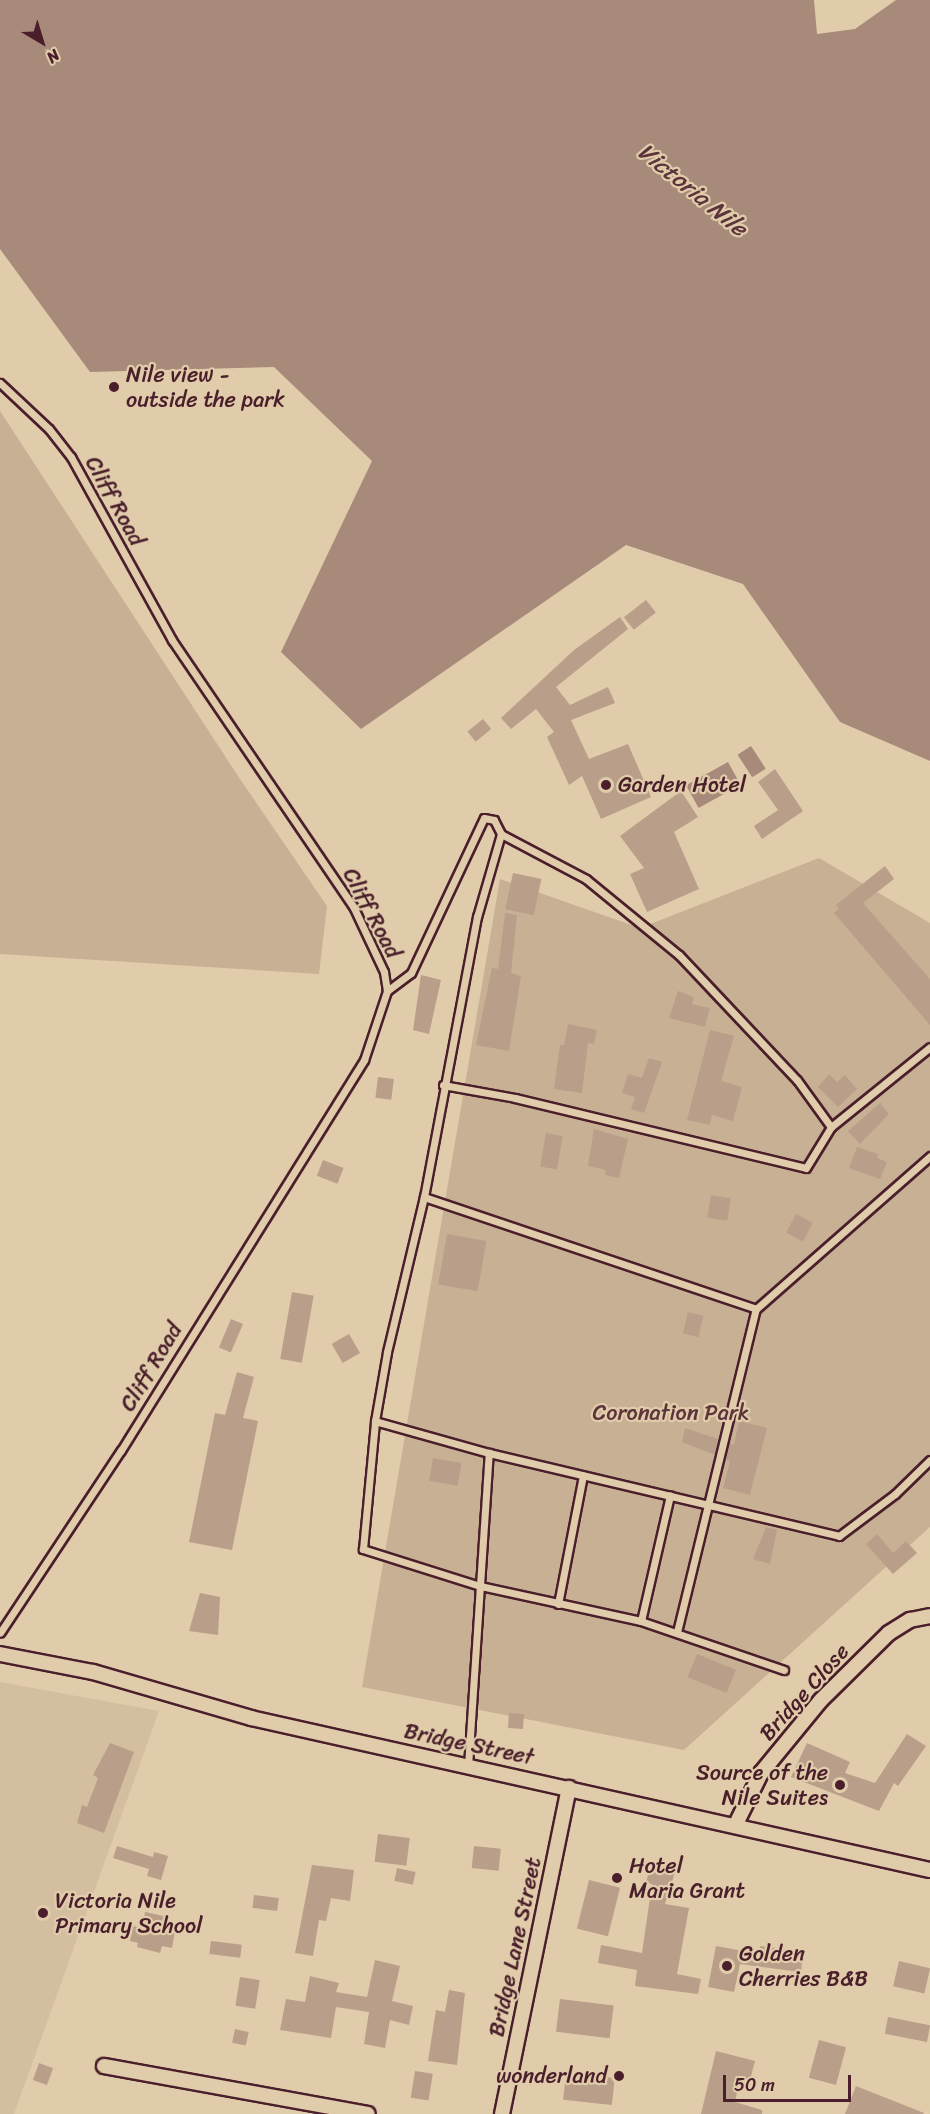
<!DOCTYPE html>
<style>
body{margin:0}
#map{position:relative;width:930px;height:2114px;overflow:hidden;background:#e0ccaa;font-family:Sriracha,sans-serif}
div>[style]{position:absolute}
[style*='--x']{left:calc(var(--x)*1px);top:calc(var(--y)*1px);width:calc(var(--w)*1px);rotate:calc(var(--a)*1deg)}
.built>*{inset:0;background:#d4bea0}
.green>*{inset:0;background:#c8b095}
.water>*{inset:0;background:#a78a79;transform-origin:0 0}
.building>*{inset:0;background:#b99e89;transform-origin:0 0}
.roads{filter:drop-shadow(2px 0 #4a1f2b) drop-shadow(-2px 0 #4a1f2b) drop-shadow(0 2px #4a1f2b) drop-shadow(0 -2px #4a1f2b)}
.service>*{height:7px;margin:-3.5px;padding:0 3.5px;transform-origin:3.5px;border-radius:3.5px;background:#e0ccaa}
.minor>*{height:14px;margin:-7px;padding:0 7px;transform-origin:7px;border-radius:7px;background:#e0ccaa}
.dots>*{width:16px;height:16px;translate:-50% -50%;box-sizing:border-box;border:3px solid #e0ccaa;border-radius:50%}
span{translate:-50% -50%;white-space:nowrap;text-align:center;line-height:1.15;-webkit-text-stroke:4.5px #e0ccaa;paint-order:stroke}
.poi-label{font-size:22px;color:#4a1f2b}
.left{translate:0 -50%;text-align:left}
.right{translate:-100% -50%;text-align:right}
.street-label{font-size:22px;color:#4a1f2b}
.park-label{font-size:22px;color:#5d353b}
.water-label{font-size:24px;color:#5d343b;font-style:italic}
.north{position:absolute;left:12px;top:12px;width:60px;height:60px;-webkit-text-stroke:4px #e0ccaa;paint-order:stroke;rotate:142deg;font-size:16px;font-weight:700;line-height:24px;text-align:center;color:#4a1f2b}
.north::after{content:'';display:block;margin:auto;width:21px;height:27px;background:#4a1f2b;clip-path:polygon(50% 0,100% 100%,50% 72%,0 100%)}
.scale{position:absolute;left:723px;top:2075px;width:128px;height:27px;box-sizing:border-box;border:3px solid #4a1f2b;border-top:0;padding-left:8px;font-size:18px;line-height:21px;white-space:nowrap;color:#4a1f2b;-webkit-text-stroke:4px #e0ccaa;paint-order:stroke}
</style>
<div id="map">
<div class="built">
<div style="clip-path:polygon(0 1682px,159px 1711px,14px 2114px,0 2114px)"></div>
</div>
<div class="green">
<div style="clip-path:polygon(0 411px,240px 779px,327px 906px,319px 974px,0 954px)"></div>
<div style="clip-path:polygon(819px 858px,930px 923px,930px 1527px,684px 1750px,362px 1687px,500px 879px,640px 928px)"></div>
</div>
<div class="water">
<div style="clip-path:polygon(0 0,814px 0,817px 34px,855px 29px,896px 0,930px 0,930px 761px,840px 722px,743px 584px,626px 545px,361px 729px,281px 652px,372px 461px,274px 367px,90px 372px,0 249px)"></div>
<div style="left:751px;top:746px;width:27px;height:16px;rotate:57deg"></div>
<div style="left:728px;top:762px;width:26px;height:48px;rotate:61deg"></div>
</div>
<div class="building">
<div style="left:646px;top:600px;width:16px;height:28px;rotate:52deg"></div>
<div style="clip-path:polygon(620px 617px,628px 629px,556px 687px,570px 705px,608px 687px,615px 703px,571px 720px,589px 759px,628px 744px,651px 797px,601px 819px,582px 776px,569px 785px,547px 737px,554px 732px,536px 709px,511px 729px,501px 718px,574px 650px)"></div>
<div style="left:483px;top:719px;width:13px;height:20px;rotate:51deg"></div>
<div style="clip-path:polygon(775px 769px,803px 811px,762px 839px,754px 826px,778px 810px,758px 782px)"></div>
<div style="clip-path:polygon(681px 791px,698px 817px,674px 832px,699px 889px,647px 912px,630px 874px,644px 868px,620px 836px)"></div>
<div style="clip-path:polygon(885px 866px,894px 879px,863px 903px,930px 979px,930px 1025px,834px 913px,839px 909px,836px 905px)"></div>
<div style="left:513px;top:873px;width:29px;height:37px;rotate:12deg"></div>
<div style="clip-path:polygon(505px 913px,517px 915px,511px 973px,521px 976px,509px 1051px,476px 1045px,492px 968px,498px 969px)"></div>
<div style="clip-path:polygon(421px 975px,441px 980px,429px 1034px,413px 1030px)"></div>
<div style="clip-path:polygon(678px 991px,694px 997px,692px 1004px,710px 1008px,705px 1027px,669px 1018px)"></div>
<div style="clip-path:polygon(568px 1024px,597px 1030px,594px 1044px,588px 1043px,582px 1093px,554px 1089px,560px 1045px,564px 1045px)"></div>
<div style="clip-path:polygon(710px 1030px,734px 1036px,721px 1081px,742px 1087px,733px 1121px,712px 1115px,710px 1125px,687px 1120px)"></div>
<div style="clip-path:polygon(649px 1058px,662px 1062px,644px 1113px,631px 1109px,635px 1097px,622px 1093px,628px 1074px,642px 1078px)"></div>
<div style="clip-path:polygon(829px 1074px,837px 1082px,845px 1075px,857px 1089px,838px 1107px,818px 1087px)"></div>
<div style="left:378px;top:1077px;width:16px;height:21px;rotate:7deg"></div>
<div style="clip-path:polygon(880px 1103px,889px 1114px,860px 1144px,848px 1131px)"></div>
<div style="clip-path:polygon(594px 1129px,628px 1139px,619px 1178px,605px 1175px,606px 1170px,588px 1166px)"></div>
<div style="left:546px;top:1133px;width:17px;height:34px;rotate:10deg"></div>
<div style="clip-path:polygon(857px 1147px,878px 1154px,877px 1158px,887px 1162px,880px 1179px,849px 1168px)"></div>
<div style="left:323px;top:1160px;width:22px;height:17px;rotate:21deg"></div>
<div style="left:711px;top:1195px;width:20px;height:23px;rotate:9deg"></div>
<div style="left:796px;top:1214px;width:19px;height:21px;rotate:28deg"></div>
<div style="left:447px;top:1234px;width:40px;height:51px;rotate:10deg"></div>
<div style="left:292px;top:1292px;width:22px;height:68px;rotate:10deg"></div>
<div style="left:688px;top:1312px;width:16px;height:22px;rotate:14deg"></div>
<div style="left:231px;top:1319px;width:13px;height:31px;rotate:23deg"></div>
<div style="left:349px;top:1334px;width:22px;height:20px;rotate:60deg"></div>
<div style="clip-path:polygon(237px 1372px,254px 1377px,243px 1418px,258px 1421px,232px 1550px,189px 1542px,215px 1413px,225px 1415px)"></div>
<div style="clip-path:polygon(739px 1421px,767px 1428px,750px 1495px,723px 1488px,730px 1461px,725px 1459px,729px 1443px,734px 1445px)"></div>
<div style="clip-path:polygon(685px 1428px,718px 1439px,715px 1455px,682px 1442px)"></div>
<div style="left:433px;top:1458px;width:29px;height:23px;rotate:10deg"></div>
<div style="clip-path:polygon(766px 1527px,777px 1530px,770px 1564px,753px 1559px)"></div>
<div style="clip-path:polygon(877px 1534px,893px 1553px,906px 1541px,917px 1553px,893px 1574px,866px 1544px)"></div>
<div style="clip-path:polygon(200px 1593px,220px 1597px,218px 1635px,189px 1631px)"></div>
<div style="left:697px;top:1654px;width:42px;height:25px;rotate:22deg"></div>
<div style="left:509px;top:1713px;width:15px;height:15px;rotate:4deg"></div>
<div style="clip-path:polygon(907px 1734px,926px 1746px,898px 1786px,894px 1783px,879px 1811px,791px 1777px,807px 1743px,850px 1762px,845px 1773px,875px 1783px)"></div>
<div style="clip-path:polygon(110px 1743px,134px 1752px,104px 1833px,77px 1823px,82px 1805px,87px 1807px,98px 1778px,93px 1775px)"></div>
<div style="left:378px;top:1834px;width:32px;height:28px;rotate:7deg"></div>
<div style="clip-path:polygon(117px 1846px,153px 1857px,154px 1852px,168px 1856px,161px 1880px,147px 1876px,149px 1869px,113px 1858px)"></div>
<div style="left:474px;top:1846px;width:27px;height:22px;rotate:6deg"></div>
<div style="clip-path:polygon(652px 1862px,676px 1869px,665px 1904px,689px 1908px,677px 1974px,701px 1979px,698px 1994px,635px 1986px,637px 1970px,598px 1963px,601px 1945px,642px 1953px,652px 1884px,646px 1882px)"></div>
<div style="clip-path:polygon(312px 1865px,354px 1870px,350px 1901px,331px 1898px,326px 1921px,319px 1920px,313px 1956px,295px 1953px)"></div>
<div style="left:397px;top:1868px;width:19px;height:13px;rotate:12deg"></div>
<div style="left:589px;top:1880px;width:32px;height:50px;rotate:14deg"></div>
<div style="left:254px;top:1895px;width:25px;height:13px;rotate:7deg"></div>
<div style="clip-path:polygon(145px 1912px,168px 1917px,166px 1929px,175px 1931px,172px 1948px,162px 1946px,160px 1953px,137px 1947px,138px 1943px,130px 1941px,133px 1926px,142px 1928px)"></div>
<div style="left:211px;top:1941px;width:31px;height:13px;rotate:7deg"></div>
<div style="clip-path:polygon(716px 1946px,759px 1954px,760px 1946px,803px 1951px,801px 1972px,740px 1964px,734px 1992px,708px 1987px)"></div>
<div style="clip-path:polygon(375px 1960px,400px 1966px,392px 2001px,413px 2006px,409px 2025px,390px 2020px,385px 2048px,364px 2044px,369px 2012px,336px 2007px,331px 2038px,280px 2030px,286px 1999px,305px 2002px,310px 1976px,339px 1983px,336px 1992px,367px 1997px)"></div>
<div style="left:899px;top:1961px;width:32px;height:26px;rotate:13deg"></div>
<div style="left:240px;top:1977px;width:20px;height:29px;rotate:9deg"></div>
<div style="clip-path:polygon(449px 1990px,465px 1993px,457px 2065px,428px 2061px,436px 2010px,445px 2012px)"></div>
<div style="left:560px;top:1999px;width:54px;height:33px;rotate:7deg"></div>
<div style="left:888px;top:2017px;width:43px;height:17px;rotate:11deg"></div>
<div style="left:235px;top:2029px;width:14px;height:14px;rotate:12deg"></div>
<div style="left:819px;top:2040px;width:28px;height:39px;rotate:15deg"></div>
<div style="clip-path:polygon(716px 2051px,755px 2061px,750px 2080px,740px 2077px,735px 2102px,762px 2110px,762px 2114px,701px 2114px)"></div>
<div style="left:39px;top:2063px;width:15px;height:18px;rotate:20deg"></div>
<div style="left:415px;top:2071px;width:18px;height:27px;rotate:9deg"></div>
<div style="left:566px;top:2073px;width:49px;height:27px;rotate:6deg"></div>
<div style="clip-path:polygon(856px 2086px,924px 2113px,923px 2114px,845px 2114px)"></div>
</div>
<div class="roads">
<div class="service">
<div style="--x:0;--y:383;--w:67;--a:43.2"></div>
<div style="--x:49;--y:429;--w:36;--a:52"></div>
<div style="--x:71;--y:457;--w:209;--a:61.1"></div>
<div style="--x:172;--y:640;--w:322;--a:55.8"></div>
<div style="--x:353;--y:906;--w:73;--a:64.8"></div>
<div style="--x:384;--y:972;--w:19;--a:81"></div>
<div style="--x:387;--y:991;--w:73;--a:108.4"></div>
<div style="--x:364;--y:1060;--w:460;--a:121.9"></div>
<div style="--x:121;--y:1450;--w:219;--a:123.5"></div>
<div style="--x:387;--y:991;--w:30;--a:-37"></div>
<div style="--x:411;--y:973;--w:171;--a:-64.8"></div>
<div style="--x:484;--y:818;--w:10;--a:11"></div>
<div style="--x:494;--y:820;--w:16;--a:63"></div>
<div style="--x:443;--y:1085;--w:73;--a:10.2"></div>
<div style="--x:515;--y:1098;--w:299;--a:13.5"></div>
<div style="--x:806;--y:1168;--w:48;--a:-58.6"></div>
<div style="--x:831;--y:1127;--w:127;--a:-38.9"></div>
<div style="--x:424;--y:1197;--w:350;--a:18.6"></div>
<div style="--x:756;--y:1309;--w:232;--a:-41.3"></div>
<div style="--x:375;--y:1421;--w:118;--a:15.7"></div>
<div style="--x:489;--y:1453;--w:360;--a:13.3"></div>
<div style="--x:839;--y:1536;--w:70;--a:-36.9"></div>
<div style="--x:895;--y:1494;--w:49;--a:-44.2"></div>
<div style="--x:558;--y:1604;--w:131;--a:-79"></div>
<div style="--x:641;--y:1621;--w:129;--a:-77"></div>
<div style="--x:677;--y:1632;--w:333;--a:-76.3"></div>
<div style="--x:784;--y:1670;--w:151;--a:-161.1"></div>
<div style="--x:641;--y:1621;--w:165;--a:-167.7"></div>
<div style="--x:480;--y:1586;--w:123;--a:-162.5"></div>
<div style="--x:363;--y:1549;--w:129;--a:-84.6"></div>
<div style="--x:375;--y:1421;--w:70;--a:-80.1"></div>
<div style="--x:387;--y:1352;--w:159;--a:-76.6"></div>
<div style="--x:424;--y:1197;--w:285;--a:-79.3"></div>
<div style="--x:477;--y:917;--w:86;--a:-73.9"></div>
<div style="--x:501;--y:834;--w:96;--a:27.9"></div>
<div style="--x:586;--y:879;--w:120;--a:39.3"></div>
<div style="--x:679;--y:955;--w:172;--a:46.7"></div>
<div style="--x:797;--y:1080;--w:58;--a:54.1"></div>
<div style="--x:468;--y:1766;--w:314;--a:-86.2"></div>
</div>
<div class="minor">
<div style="--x:0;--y:1654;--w:95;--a:11"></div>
<div style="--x:93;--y:1672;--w:165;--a:16.2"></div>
<div style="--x:251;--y:1718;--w:696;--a:12.62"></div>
<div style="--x:736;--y:1824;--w:57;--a:-63.9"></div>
<div style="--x:761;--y:1773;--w:94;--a:-50.6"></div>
<div style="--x:821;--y:1700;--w:95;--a:-44.6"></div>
<div style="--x:889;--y:1633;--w:25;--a:-32"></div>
<div style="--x:910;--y:1620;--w:20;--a:-11"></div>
<div style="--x:104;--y:2066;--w:268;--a:10.3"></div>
<div style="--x:502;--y:2114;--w:333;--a:-78.4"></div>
</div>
</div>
<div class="dots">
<div style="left:114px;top:387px;background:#4a1f2b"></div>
<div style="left:606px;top:785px;background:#4a1f2b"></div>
<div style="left:840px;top:1785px;background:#4a1f2b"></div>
<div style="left:617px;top:1878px;background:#4a1f2b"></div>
<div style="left:43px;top:1913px;background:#4a1f2b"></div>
<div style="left:727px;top:1966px;background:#4a1f2b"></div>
<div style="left:619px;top:2076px;background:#4a1f2b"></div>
</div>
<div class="poi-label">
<span class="left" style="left:126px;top:387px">Nile view -<br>outside the park</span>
<span class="left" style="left:618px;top:785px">Garden Hotel</span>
<span class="right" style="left:828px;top:1785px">Source of the<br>Nile Suites</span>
<span class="left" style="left:629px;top:1878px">Hotel<br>Maria Grant</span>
<span class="left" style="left:55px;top:1913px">Victoria Nile<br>Primary School</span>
<span class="left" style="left:739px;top:1966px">Golden<br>Cherries B&amp;B</span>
<span class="right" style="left:607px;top:2076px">wonderland</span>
</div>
<div class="street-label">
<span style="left:115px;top:501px;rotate:61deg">Cliff Road</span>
<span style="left:372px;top:913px;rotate:62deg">Cliff Road</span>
<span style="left:151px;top:1367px;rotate:-59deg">Cliff Road</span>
<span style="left:804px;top:1692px;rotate:-48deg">Bridge Close</span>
<span style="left:469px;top:1744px;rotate:12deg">Bridge Street</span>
<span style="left:515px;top:1947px;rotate:-78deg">Bridge Lane Street</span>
</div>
<div class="park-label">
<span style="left:671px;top:1413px">Coronation Park</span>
</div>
<div class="water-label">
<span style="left:692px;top:190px;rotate:39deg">Victoria Nile</span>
</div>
<div class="north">N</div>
<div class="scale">50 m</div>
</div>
